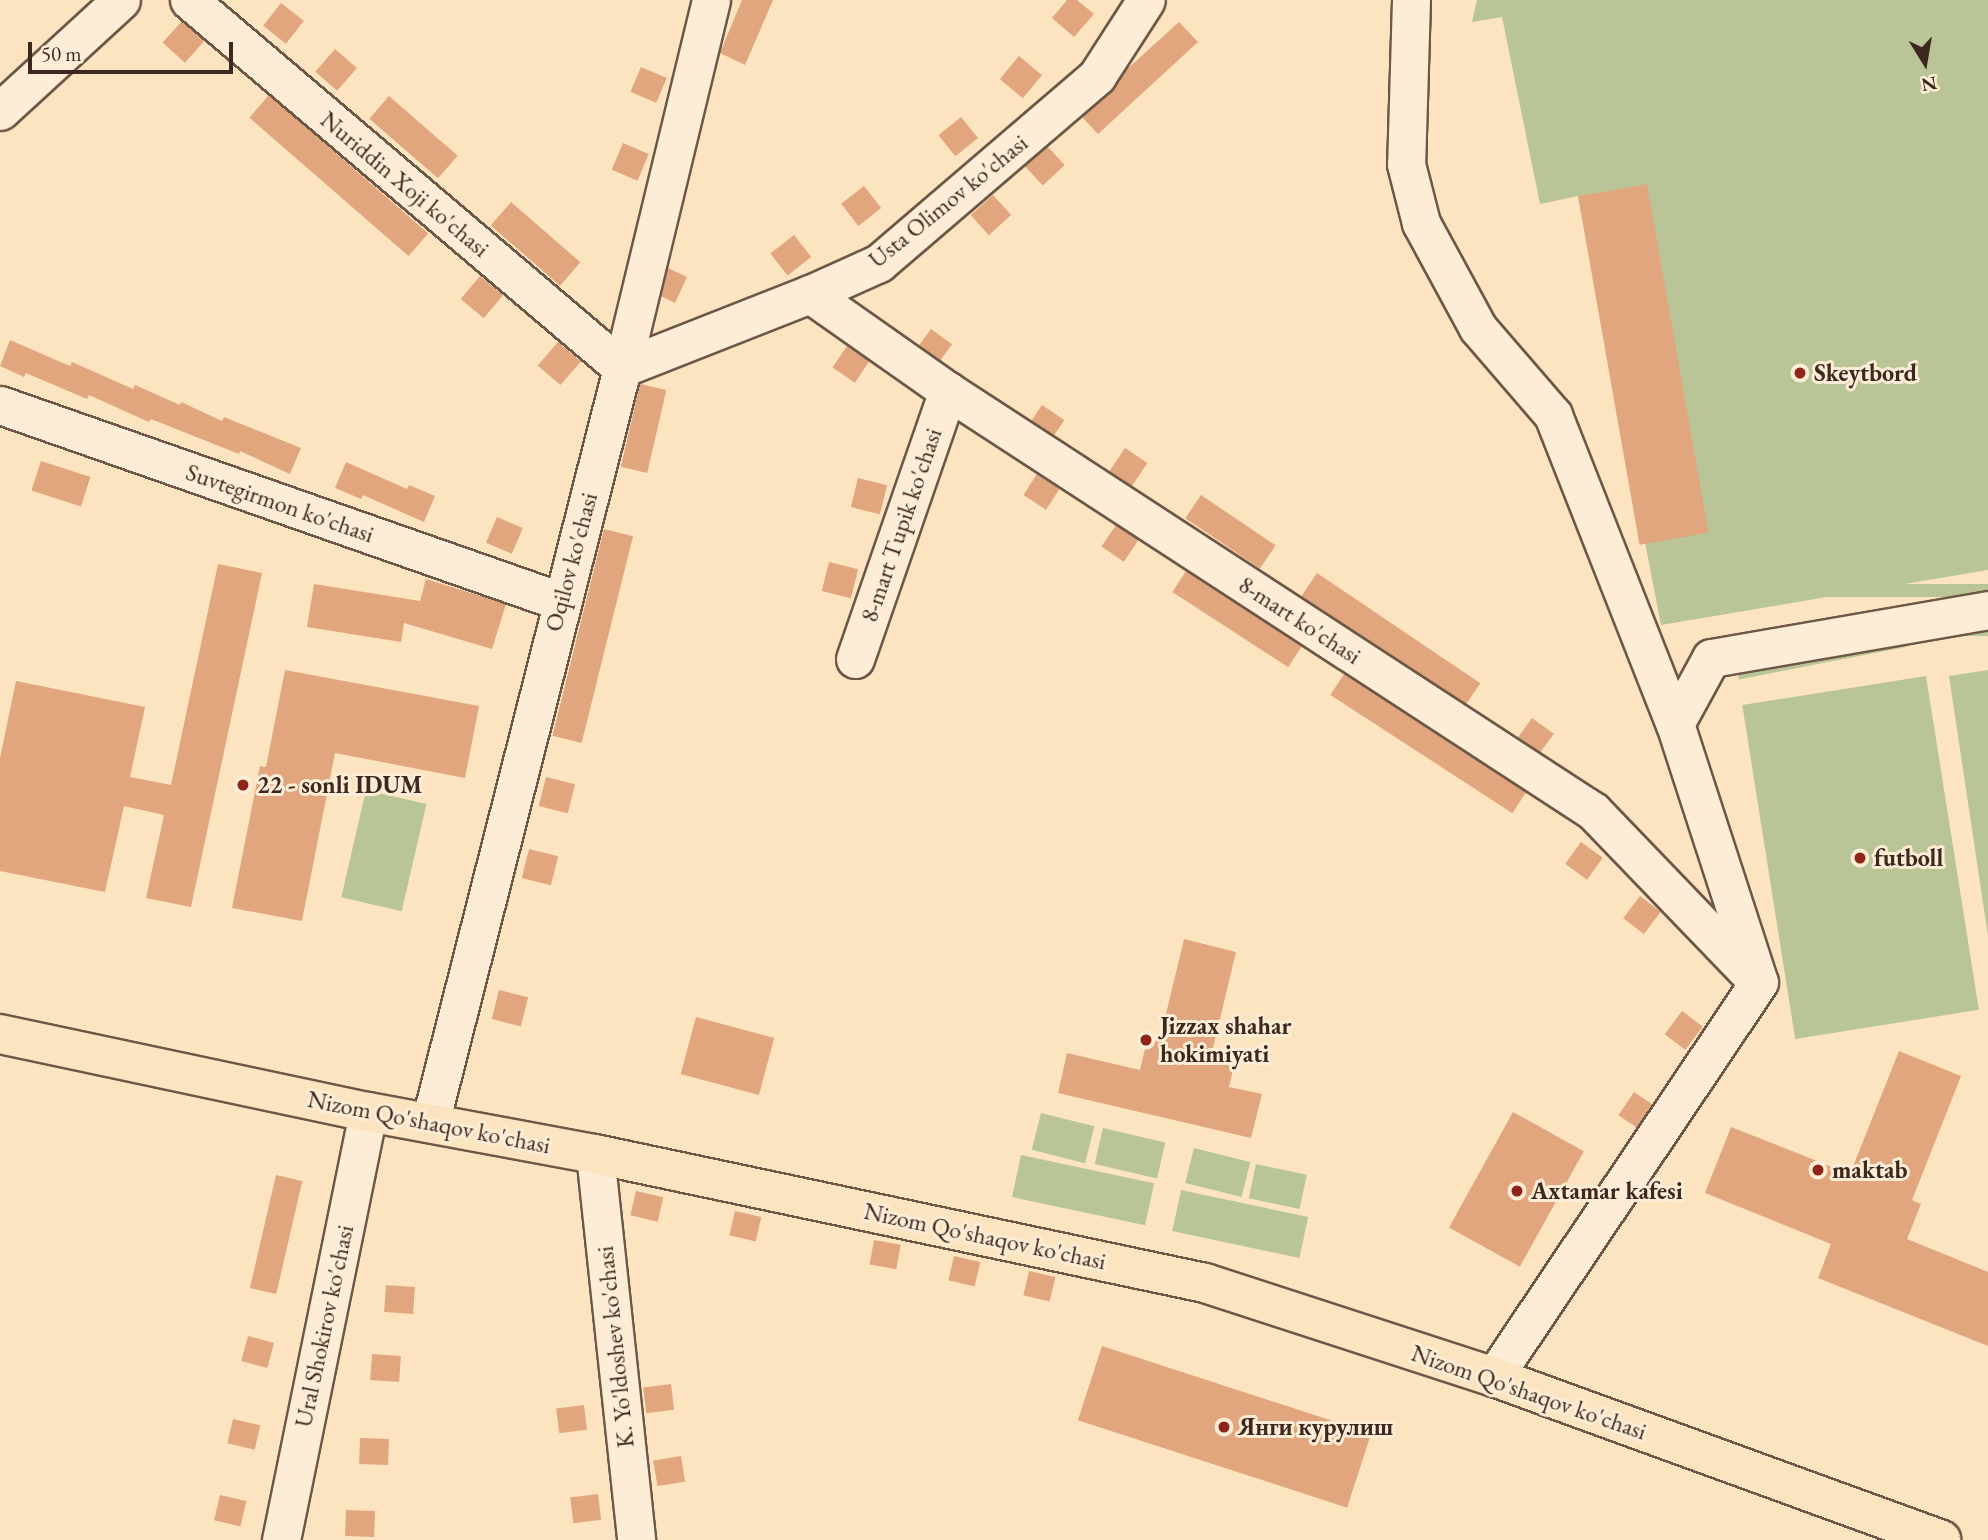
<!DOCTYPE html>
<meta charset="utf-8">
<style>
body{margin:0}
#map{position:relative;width:1988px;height:1540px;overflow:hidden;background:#fce4c0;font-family:"EB Garamond",serif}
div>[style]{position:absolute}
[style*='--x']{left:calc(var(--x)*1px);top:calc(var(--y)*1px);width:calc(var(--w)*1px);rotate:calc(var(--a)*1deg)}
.green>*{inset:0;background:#b9c597;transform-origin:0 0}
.building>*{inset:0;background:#e2a67e;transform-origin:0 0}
.roads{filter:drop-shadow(2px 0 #6d5747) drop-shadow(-2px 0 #6d5747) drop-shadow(0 2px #6d5747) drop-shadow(0 -2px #6d5747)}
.minor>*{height:37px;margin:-18.5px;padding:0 18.5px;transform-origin:18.5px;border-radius:18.5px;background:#fdedd6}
.major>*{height:38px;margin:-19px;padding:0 19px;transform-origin:19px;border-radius:19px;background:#fce4c0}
.dots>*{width:19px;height:19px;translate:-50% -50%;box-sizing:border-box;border:4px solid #fdedd6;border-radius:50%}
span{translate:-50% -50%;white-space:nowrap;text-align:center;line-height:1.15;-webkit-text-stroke:6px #fdedd6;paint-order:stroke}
.street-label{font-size:24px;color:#3d281f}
.poi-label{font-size:24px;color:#3d281f;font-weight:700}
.left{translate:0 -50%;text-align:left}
.north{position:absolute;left:1890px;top:28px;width:70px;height:70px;-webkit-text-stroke:5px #fdedd6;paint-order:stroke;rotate:169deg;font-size:19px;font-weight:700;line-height:28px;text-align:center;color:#3d281f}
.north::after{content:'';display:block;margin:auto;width:24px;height:32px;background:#3d281f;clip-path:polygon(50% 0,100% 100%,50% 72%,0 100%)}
.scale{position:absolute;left:28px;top:42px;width:205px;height:32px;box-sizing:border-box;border:4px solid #3d281f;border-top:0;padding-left:9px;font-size:21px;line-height:24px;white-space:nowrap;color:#3d281f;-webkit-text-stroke:5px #fdedd6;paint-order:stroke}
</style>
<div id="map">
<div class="green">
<div style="clip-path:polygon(1477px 0,1988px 0,1988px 570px,1661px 625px,1578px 196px,1540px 204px,1502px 17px,1472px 22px)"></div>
<div style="left:1988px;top:584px;width:13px;height:258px;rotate:90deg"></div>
<div style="left:1988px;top:625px;width:11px;height:67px;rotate:90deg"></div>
<div style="left:1905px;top:637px;width:10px;height:171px;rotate:79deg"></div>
<div style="clip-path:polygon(1988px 670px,1988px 936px,1949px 676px)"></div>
<div style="left:1926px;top:676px;width:338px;height:186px;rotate:81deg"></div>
<div style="left:366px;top:790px;width:62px;height:110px;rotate:13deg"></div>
<div style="left:1041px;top:1113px;width:55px;height:38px;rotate:14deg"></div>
<div style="left:1103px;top:1128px;width:64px;height:37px;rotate:13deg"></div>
<div style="left:1194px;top:1148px;width:58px;height:36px;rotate:14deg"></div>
<div style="left:1021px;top:1155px;width:136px;height:43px;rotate:12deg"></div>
<div style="left:1256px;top:1164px;width:52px;height:35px;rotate:12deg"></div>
<div style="left:1181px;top:1190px;width:130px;height:42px;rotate:12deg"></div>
</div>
<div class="building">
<div style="clip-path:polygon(742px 0,773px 0,745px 65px,720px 53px)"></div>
<div style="clip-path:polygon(1067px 0,1077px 0,1094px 14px,1074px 37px,1052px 18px)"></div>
<div style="left:281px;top:3px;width:29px;height:29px;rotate:38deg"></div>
<div style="left:182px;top:21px;width:30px;height:29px;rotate:42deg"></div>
<div style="clip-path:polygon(1179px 22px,1198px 42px,1098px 134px,1082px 117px,1111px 92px,1125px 71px)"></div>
<div style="left:335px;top:49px;width:29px;height:30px;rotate:41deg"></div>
<div style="left:1019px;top:56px;width:30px;height:30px;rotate:40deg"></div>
<div style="left:641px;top:67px;width:28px;height:27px;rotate:23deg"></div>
<div style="left:269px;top:95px;width:211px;height:30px;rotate:41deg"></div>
<div style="left:389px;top:96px;width:91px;height:30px;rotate:41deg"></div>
<div style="left:961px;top:117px;width:27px;height:29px;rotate:51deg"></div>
<div style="left:623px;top:143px;width:28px;height:29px;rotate:23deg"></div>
<div style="left:1047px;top:146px;width:26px;height:30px;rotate:47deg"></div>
<div style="left:1647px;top:184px;width:354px;height:70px;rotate:80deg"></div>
<div style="left:864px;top:186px;width:28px;height:29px;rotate:52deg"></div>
<div style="left:993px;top:195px;width:27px;height:30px;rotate:48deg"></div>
<div style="left:511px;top:202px;width:92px;height:31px;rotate:41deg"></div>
<div style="left:794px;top:235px;width:28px;height:30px;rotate:52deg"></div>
<div style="clip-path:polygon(668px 268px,687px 277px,675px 303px,661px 296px)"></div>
<div style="left:480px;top:276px;width:30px;height:30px;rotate:40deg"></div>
<div style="left:931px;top:329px;width:26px;height:20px;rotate:36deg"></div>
<div style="clip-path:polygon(10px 340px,70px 366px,72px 362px,133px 389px,135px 385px,180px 405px,181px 402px,222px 421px,224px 417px,301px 448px,290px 474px,240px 451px,239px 454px,151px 419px,149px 422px,89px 395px,87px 399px,26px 373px,24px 377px,0 366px)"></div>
<div style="left:558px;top:342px;width:30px;height:31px;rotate:41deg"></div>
<div style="left:847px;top:346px;width:27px;height:26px;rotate:34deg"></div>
<div style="left:640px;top:384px;width:27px;height:85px;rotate:13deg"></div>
<div style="left:1042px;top:405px;width:27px;height:19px;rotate:34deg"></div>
<div style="left:1125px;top:448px;width:27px;height:28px;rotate:34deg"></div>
<div style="left:41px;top:461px;width:52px;height:31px;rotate:18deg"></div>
<div style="clip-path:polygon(346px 462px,407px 489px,409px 485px,435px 496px,424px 522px,363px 495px,361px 499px,335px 488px)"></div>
<div style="left:1037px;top:474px;width:27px;height:25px;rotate:33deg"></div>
<div style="left:858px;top:478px;width:30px;height:30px;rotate:14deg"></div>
<div style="left:1201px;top:495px;width:90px;height:28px;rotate:34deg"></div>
<div style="left:497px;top:517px;width:28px;height:28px;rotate:23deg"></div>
<div style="left:1116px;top:525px;width:27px;height:26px;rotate:34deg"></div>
<div style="left:604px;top:529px;width:30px;height:213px;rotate:14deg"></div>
<div style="left:829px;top:562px;width:30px;height:30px;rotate:14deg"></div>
<div style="clip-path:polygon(218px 564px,262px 573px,191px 907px,146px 898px,164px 815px,124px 806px,105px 892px,0 871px,0 758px,16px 681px,145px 707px,130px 777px,171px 785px)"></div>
<div style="left:1186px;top:571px;width:138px;height:25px;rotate:33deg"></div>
<div style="left:1317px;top:573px;width:197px;height:28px;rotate:34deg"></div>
<div style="clip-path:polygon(426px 579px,506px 604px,492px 649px,404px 623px,401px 642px,307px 627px,314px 584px,420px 601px)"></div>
<div style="clip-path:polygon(285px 670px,479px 706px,465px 778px,335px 753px,302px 921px,232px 908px,260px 766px,266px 767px)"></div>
<div style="left:1344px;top:674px;width:217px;height:25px;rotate:33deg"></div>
<div style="left:1532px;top:718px;width:27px;height:24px;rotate:36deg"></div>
<div style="left:546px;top:777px;width:30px;height:30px;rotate:14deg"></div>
<div style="left:1581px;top:842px;width:27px;height:27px;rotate:36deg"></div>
<div style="left:529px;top:849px;width:30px;height:30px;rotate:14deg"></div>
<div style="left:1640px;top:896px;width:26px;height:28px;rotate:37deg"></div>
<div style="clip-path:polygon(1184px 939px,1236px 952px,1211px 1056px,1235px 1062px,1229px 1087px,1262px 1094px,1251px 1138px,1058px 1093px,1067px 1053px,1140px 1070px,1148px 1036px,1160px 1039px)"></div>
<div style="left:499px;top:990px;width:30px;height:30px;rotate:14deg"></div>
<div style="left:1682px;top:1011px;width:26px;height:29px;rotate:37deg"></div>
<div style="left:696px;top:1017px;width:81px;height:59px;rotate:15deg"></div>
<div style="clip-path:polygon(1899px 1051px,1961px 1076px,1912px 1200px,1921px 1204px,1907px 1239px,1988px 1272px,1988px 1346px,1818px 1278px,1831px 1244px,1705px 1193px,1731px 1127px,1850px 1174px)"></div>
<div style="left:1634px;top:1092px;width:22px;height:28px;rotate:34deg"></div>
<div style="left:1513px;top:1112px;width:81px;height:132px;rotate:29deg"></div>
<div style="left:276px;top:1175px;width:27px;height:116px;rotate:13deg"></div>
<div style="left:636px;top:1191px;width:28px;height:25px;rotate:13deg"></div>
<div style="left:735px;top:1211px;width:27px;height:25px;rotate:13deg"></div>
<div style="left:874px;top:1240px;width:27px;height:25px;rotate:10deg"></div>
<div style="left:954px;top:1256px;width:27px;height:25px;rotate:13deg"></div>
<div style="left:1029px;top:1271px;width:27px;height:25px;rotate:13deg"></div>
<div style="left:386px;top:1285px;width:29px;height:27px;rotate:4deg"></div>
<div style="left:248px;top:1336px;width:27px;height:26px;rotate:15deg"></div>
<div style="left:1102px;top:1346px;width:283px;height:78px;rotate:18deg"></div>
<div style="left:372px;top:1354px;width:29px;height:26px;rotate:4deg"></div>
<div style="left:671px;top:1384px;width:26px;height:28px;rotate:83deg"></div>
<div style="left:584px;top:1405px;width:25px;height:28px;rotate:83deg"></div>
<div style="left:233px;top:1419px;width:28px;height:25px;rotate:13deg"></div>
<div style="left:360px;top:1438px;width:29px;height:26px;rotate:2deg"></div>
<div style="left:681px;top:1456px;width:26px;height:28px;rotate:81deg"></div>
<div style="left:598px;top:1494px;width:26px;height:28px;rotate:83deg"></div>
<div style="left:220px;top:1495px;width:27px;height:26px;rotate:13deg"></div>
<div style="left:346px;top:1510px;width:29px;height:26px;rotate:2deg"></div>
</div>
<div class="roads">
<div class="minor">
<div style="--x:189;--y:0;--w:568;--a:40.36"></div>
<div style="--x:622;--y:368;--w:202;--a:-21.5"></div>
<div style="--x:810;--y:294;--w:76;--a:-24.2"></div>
<div style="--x:879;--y:263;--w:287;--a:-40.6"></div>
<div style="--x:1097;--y:76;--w:90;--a:-57.2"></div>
<div style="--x:1411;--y:0;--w:164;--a:91.7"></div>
<div style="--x:1406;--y:164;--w:61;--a:75.7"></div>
<div style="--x:1421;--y:223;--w:119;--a:61.5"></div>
<div style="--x:1478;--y:328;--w:115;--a:49.2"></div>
<div style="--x:1553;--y:415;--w:332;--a:68.5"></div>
<div style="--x:1675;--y:724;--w:271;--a:72"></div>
<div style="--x:1759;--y:982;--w:476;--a:123.9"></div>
<div style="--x:0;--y:111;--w:164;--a:-42.5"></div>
<div style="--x:810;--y:294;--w:169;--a:35.1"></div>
<div style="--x:948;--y:391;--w:770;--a:33.07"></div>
<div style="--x:1593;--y:811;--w:231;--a:46.1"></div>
<div style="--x:0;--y:405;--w:593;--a:19.29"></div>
<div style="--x:855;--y:659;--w:284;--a:-70.9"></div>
<div style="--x:1675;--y:724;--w:75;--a:-61.4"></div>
<div style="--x:1711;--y:658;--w:281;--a:-9.8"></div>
<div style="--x:430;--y:1123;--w:779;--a:-75.73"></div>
<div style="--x:622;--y:368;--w:379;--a:-76.4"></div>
<div style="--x:595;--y:1154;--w:388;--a:83.9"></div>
<div style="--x:281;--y:1540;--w:437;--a:-78.5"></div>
</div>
<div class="major">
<div style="--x:0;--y:1034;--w:376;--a:12"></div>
<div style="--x:368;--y:1112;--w:231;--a:10.5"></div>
<div style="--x:595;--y:1154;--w:623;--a:11.94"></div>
<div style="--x:1205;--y:1283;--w:304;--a:18"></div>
<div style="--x:1494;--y:1377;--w:476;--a:20"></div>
</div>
</div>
<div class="dots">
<div style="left:1800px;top:373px;background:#8f2418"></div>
<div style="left:243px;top:785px;background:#8f2418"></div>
<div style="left:1860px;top:858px;background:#8f2418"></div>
<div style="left:1146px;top:1040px;background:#8f2418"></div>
<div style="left:1818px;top:1170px;background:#8f2418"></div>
<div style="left:1517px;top:1191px;background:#8f2418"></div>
<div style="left:1224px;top:1427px;background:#8f2418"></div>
</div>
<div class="street-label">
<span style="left:405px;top:184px;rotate:40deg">Nuriddin Xoji ko'chasi</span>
<span style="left:948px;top:201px;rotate:-39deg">Usta Olimov ko'chasi</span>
<span style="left:280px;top:503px;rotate:19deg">Suvtegirmon ko'chasi</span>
<span style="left:901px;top:525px;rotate:-71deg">8-mart Tupik ko'chasi</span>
<span style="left:571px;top:562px;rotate:-75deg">Oqilov ko'chasi</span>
<span style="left:1300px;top:620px;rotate:33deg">8-mart ko'chasi</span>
<span style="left:429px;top:1122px;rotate:11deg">Nizom Qo'shaqov ko'chasi</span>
<span style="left:985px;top:1236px;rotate:12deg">Nizom Qo'shaqov ko'chasi</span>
<span style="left:324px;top:1326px;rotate:-78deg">Ural Shokirov ko'chasi</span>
<span style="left:615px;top:1347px;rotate:-96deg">K. Yo'ldoshev ko'chasi</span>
<span style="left:1529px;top:1392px;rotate:19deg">Nizom Qo'shaqov ko'chasi</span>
</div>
<div class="poi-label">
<span class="left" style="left:1814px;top:373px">Skeytbord</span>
<span class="left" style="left:257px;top:785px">22 - sonli IDUM</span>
<span class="left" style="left:1874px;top:858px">futboll</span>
<span class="left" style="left:1160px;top:1040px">Jizzax shahar<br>hokimiyati</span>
<span class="left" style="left:1832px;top:1170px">maktab</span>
<span class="left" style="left:1531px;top:1191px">Axtamar kafesi</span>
<span class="left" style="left:1238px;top:1427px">Янги курулиш</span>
</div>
<div class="north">N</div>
<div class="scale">50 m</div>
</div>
